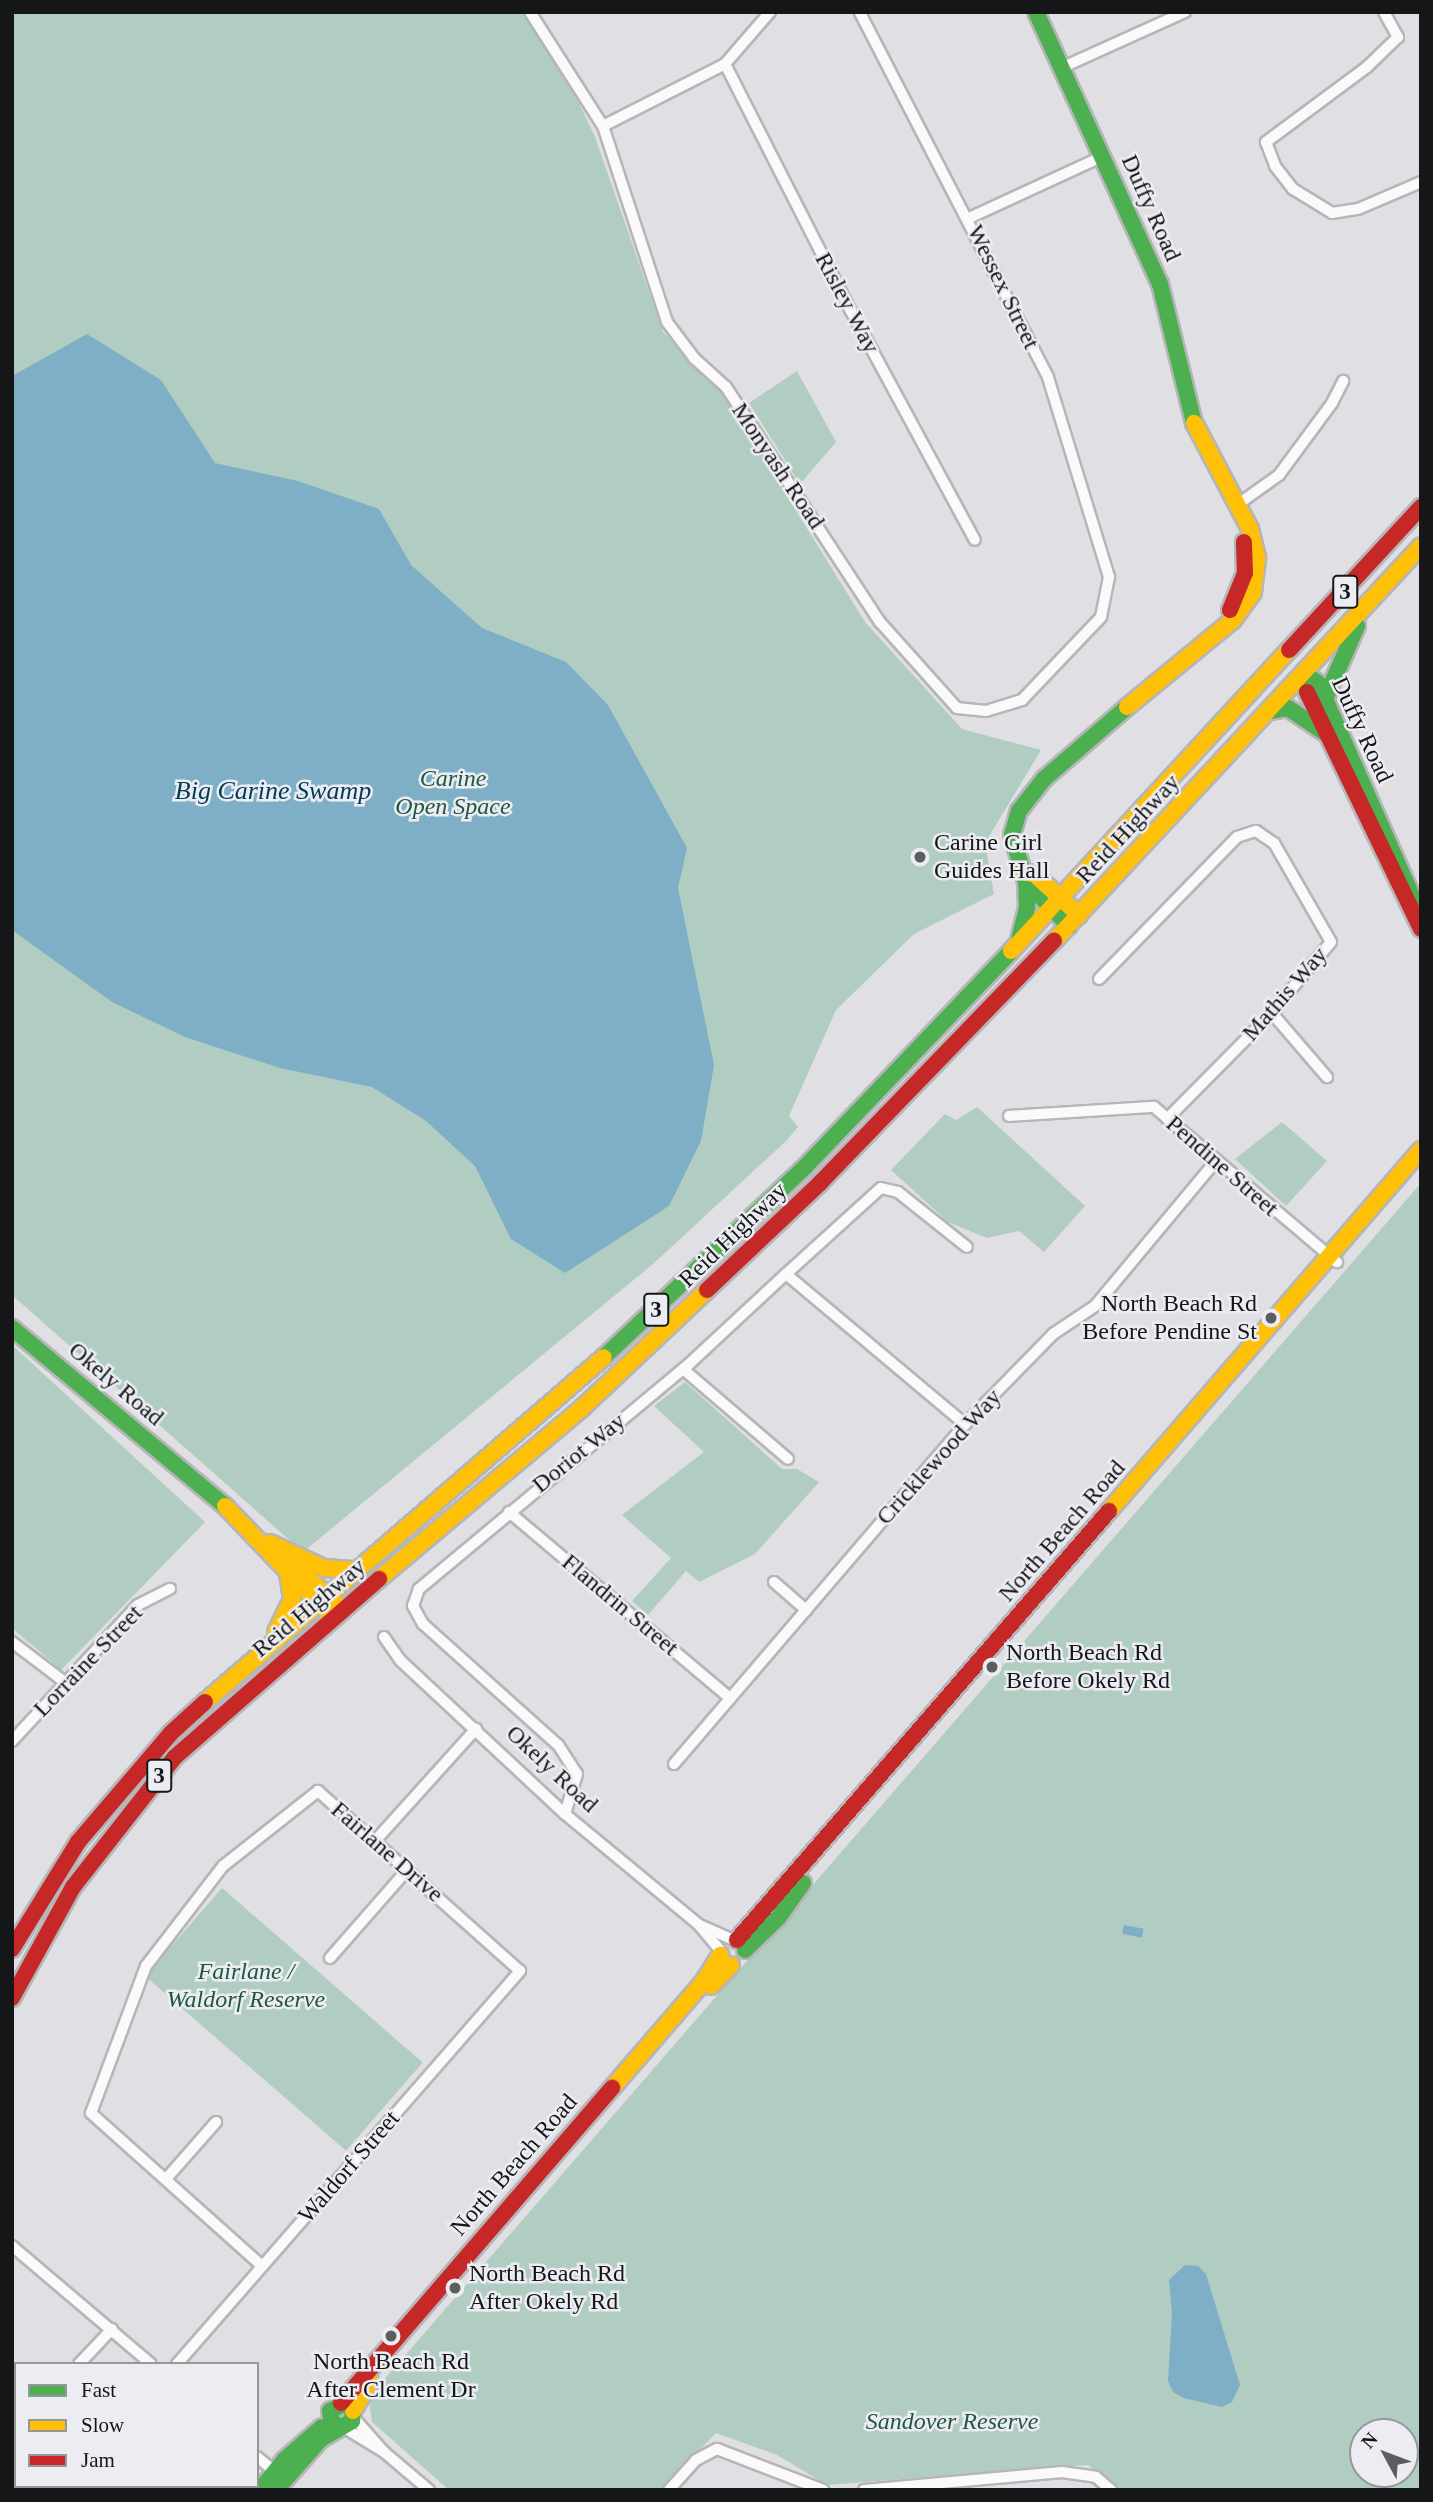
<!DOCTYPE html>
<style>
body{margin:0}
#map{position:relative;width:1433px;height:2502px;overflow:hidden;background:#e0e0e4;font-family:"Times New Roman",serif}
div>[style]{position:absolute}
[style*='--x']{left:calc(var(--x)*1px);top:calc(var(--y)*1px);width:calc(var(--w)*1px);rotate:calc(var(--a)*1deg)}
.green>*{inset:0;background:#b1ccc1;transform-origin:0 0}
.water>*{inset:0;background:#7fafc7;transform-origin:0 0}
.roads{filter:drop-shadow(2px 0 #b6b6b9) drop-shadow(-2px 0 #b6b6b9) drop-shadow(0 2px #b6b6b9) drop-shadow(0 -2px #b6b6b9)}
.street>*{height:10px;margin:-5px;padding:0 5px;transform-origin:5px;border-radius:5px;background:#fafafb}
.fast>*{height:16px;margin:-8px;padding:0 8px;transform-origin:8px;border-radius:8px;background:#4caf50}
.slow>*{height:16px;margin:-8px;padding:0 8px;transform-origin:8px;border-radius:8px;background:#ffc107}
.jam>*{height:16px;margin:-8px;padding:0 8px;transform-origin:8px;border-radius:8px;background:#c62828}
.dots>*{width:19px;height:19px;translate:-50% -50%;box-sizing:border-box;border:4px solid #ececf3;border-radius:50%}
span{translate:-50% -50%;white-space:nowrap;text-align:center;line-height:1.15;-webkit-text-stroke:5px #ececf3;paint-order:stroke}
.shield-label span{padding:2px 5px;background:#ececf3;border:2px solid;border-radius:5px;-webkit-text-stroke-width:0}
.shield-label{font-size:23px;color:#151618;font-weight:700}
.street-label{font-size:24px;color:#151618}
.park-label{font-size:24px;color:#215741;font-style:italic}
.poi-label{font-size:24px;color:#151618}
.left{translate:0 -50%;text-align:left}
.right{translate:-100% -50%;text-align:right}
.water-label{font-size:26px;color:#003c53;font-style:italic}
.frame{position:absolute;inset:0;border:14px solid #151618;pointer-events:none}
.legend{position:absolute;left:14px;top:2362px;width:245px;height:126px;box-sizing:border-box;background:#ececf3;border:2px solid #96969b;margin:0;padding:9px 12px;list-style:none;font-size:21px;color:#151618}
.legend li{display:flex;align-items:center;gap:14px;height:35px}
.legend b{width:35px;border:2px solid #96969b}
.north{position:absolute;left:1349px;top:2418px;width:70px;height:70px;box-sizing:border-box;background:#ececf3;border:2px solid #96969b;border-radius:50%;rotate:311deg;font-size:19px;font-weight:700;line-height:28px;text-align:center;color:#151618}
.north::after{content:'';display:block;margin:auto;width:24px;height:32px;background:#5c5d5f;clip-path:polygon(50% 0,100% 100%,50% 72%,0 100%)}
</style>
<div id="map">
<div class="green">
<div style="clip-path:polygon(12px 12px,527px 12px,560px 63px,595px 137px,663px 332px,722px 391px,865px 622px,962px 729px,1041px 750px,985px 843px,994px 894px,914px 934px,836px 1010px,789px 1116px,798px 1127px,786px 1141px,653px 1264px,303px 1552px,12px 1295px)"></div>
<div style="clip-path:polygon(797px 371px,836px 442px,800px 484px,749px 403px)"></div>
<div style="clip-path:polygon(977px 1107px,1085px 1206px,1044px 1252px,1019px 1231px,987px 1238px,948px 1222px,891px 1170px,945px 1114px,956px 1120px)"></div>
<div style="clip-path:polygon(1282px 1122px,1327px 1161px,1286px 1206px,1235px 1159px)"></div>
<div style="clip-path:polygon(evenodd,1421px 1183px,1421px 2490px,1118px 2490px,1088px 2465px,827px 2485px,777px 2455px,716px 2433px,661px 2490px,449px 2490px,372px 2422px,369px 2403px,376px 2389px,1421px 1183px,1363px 2432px,1405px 2432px,1405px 2474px,1363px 2474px,1363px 2432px)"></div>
<div style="clip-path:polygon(12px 1345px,205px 1522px,61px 1670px,12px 1628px)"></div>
<div style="clip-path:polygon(685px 1382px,782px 1469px,797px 1469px,819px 1482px,755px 1554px,699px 1582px,686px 1571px,648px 1615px,632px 1601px,671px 1558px,622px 1515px,704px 1452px,654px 1406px)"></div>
<div style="left:222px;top:1888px;width:266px;height:117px;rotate:41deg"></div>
</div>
<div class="water">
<div style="clip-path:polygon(87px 334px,161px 380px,215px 463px,298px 481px,379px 509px,411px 565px,482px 628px,566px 662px,608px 705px,687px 848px,678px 888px,714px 1065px,701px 1141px,669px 1206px,565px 1273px,511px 1239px,475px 1166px,426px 1121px,372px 1087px,280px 1068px,185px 1037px,112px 1002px,12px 930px,12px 376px)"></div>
<div style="left:1124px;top:1925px;width:20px;height:9px;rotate:11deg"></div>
<div style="clip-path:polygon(1185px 2265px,1198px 2266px,1206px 2274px,1240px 2385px,1232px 2402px,1222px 2407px,1184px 2398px,1173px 2392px,1168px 2381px,1172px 2313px,1169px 2280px)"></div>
</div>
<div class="roads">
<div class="street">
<div style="--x:530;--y:12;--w:135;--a:57.4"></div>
<div style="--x:603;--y:126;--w:206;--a:71.9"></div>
<div style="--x:667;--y:322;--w:45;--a:53.1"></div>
<div style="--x:694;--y:358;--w:43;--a:42.2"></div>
<div style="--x:726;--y:387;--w:281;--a:56.8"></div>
<div style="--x:880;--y:622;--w:115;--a:48.2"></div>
<div style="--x:957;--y:708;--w:29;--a:6"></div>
<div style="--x:986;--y:711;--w:38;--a:-17"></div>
<div style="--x:1022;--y:700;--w:115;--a:-46.4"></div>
<div style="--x:1101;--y:617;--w:41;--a:-78.7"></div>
<div style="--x:1109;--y:577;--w:209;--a:-107"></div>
<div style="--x:1048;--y:377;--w:411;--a:-117.3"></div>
<div style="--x:1384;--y:12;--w:29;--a:61"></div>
<div style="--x:1398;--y:37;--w:43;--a:135.9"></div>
<div style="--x:1367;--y:67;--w:126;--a:143.4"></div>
<div style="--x:1266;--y:142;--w:26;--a:69"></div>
<div style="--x:1275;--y:166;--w:29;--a:52"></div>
<div style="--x:1293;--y:189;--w:46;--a:31.6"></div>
<div style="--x:1332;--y:213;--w:26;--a:-9"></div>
<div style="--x:1358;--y:209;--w:69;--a:-23.2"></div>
<div style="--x:725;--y:64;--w:277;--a:63"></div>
<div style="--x:851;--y:311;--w:260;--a:61.6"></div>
<div style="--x:1061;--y:68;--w:136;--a:-24.3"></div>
<div style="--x:603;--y:126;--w:137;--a:-26.9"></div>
<div style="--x:725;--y:64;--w:69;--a:-49.1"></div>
<div style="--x:969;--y:218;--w:148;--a:-24.8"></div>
<div style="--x:1237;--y:505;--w:52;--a:-35.5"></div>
<div style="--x:1279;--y:475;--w:89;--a:-53.6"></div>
<div style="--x:1332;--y:403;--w:25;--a:-63"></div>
<div style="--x:1099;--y:979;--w:198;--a:-45.8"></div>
<div style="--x:1237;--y:837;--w:20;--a:-18"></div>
<div style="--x:1256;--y:831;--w:22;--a:34"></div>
<div style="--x:1274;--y:843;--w:114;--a:60.1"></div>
<div style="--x:1331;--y:942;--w:102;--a:130.2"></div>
<div style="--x:1265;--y:1020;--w:139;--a:134.7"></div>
<div style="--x:1271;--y:1012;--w:86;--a:49.3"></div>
<div style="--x:1009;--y:1116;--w:145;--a:-3.6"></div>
<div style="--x:1154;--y:1107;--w:240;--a:40.3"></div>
<div style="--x:786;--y:1274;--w:128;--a:-42.2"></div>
<div style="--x:881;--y:1188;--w:17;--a:13"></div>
<div style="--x:898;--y:1192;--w:88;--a:38.6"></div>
<div style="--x:683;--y:1369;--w:138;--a:40.6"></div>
<div style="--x:509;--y:1512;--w:289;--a:40.1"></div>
<div style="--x:774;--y:1582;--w:43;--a:41.2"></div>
<div style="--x:384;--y:1637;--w:29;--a:55"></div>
<div style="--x:401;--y:1661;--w:224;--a:43"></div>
<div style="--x:565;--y:1814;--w:174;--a:39.6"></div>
<div style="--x:699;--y:1925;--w:31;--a:50"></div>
<div style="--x:12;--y:1642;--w:68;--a:37.2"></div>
<div style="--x:12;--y:1741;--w:185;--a:-47.2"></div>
<div style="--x:138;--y:1605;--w:36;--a:-27"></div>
<div style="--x:674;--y:1764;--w:448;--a:-49.4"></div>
<div style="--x:965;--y:1424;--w:126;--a:-45.6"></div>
<div style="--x:1053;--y:1334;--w:50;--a:-33.7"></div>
<div style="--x:1095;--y:1306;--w:187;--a:-50.2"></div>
<div style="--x:565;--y:1814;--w:42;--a:-73.3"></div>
<div style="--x:577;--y:1774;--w:35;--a:-123"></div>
<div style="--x:558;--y:1745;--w:181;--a:-138.1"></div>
<div style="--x:423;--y:1624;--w:21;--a:-119"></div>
<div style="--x:413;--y:1606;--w:18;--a:-71"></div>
<div style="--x:419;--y:1589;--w:351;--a:-39.8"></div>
<div style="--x:689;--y:1364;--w:132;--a:-42.9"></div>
<div style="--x:786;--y:1274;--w:234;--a:40"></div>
<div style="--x:375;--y:1841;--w:151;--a:-48"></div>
<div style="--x:702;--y:1926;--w:32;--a:24"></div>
<div style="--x:330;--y:1958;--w:118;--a:-48.8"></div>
<div style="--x:166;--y:2179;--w:76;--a:-48.7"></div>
<div style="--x:12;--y:2246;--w:182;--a:40.3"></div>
<div style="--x:79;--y:2364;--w:48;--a:-46.7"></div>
<div style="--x:177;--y:2364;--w:522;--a:-48.89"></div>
<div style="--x:520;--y:1971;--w:271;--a:-138.3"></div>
<div style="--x:318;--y:1791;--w:121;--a:141.7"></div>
<div style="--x:223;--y:1866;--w:126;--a:127.6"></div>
<div style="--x:146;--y:1966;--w:157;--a:110.5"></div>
<div style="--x:91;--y:2113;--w:229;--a:41.8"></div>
<div style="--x:354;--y:2418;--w:45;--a:48.6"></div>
<div style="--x:384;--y:2452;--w:59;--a:40.2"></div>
<div style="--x:343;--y:2427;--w:48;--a:31.4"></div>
<div style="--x:257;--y:2457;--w:28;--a:39"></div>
<div style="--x:12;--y:2470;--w:16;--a:-75"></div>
<div style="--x:86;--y:2486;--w:6;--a:39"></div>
<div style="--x:669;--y:2490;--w:40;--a:-48"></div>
<div style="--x:696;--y:2460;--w:24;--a:-28"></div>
<div style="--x:717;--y:2449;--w:114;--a:21.1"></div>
<div style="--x:864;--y:2490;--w:199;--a:-5.2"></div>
<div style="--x:1062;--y:2472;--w:34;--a:8"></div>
<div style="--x:1096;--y:2477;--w:20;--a:41"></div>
</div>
<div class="fast">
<div style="--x:1036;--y:12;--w:299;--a:65.5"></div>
<div style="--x:1160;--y:284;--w:143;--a:76.3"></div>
<div style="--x:1307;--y:692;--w:19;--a:-99"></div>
<div style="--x:1304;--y:673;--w:17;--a:36"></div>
<div style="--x:1318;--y:683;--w:255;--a:66.2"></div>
<div style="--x:1325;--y:699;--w:80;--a:-66.3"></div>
<div style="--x:1270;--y:711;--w:18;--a:-9"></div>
<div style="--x:1288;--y:708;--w:45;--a:34"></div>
<div style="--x:1069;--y:926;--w:62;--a:-134.3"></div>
<div style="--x:1026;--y:882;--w:49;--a:-106.6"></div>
<div style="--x:1012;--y:835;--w:25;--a:-74"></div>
<div style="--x:1019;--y:811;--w:41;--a:-52"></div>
<div style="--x:1044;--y:779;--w:110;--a:-40.9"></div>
<div style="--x:1019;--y:940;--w:34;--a:-76"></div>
<div style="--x:1027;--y:907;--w:25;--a:-92"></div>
<div style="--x:12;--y:1328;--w:278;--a:39.9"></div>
<div style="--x:604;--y:1357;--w:274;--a:-43.4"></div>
<div style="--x:803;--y:1169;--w:301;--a:-46.3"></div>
<div style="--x:745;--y:1950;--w:46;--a:-44.1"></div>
<div style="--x:778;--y:1918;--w:43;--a:-54.5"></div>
<div style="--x:260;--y:2490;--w:38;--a:-51"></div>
<div style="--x:284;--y:2460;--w:50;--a:-41"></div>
<div style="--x:276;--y:2490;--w:68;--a:-48.6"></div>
<div style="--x:321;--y:2439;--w:36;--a:-30"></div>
<div style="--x:352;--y:2421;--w:10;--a:-84"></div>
<div style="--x:353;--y:2411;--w:11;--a:-135"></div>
<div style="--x:345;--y:2403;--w:17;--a:152"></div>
<div style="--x:330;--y:2411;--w:11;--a:80"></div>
<div style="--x:332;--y:2422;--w:9;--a:36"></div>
</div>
<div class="slow">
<div style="--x:1127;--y:707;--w:137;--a:-39.4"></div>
<div style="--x:1233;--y:620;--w:34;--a:-54"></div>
<div style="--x:1253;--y:592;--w:35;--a:-83"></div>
<div style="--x:1257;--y:557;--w:29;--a:-104"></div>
<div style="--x:1250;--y:529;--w:120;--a:-117.8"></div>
<div style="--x:1023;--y:872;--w:11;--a:10"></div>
<div style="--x:1034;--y:874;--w:61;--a:42.3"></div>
<div style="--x:1054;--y:941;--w:539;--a:-47.1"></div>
<div style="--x:1011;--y:951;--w:410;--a:-47.3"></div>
<div style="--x:225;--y:1506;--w:154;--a:46.1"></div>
<div style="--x:1109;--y:1511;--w:477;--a:-49.2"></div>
<div style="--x:270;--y:1543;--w:60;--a:24.8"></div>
<div style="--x:324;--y:1568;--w:32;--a:4"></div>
<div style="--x:296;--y:1567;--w:62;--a:42.4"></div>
<div style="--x:379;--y:1579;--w:265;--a:-40.1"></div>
<div style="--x:582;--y:1408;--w:172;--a:-43.3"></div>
<div style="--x:276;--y:1632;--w:37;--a:-64"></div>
<div style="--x:292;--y:1599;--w:25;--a:-99"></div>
<div style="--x:205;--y:1702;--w:527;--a:-40.85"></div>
<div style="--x:711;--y:1986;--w:29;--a:-46"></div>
<div style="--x:612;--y:2088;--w:141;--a:-49.3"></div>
<div style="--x:704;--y:1981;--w:31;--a:-58"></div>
<div style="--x:353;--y:2411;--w:34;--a:-60"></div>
</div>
<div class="jam">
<div style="--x:1230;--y:610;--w:40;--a:-68"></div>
<div style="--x:1245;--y:573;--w:31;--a:-92"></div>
<div style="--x:1289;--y:650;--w:195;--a:-47.3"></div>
<div style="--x:1307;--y:692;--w:263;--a:64.3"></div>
<div style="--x:707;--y:1290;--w:156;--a:-43.4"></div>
<div style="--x:820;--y:1183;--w:337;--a:-46"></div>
<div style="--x:737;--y:1940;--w:568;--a:-49.07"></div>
<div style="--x:12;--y:1949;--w:126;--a:-58.3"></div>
<div style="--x:78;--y:1842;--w:143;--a:-49.5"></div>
<div style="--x:171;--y:1733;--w:46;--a:-42.4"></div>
<div style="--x:12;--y:1998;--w:127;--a:-61.2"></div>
<div style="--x:73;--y:1887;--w:165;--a:-51.9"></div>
<div style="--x:175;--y:1757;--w:271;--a:-41.1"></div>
<div style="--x:341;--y:2403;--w:416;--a:-49.3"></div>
</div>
</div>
<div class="dots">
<div style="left:920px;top:857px;background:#5c5d5f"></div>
<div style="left:1271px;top:1318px;background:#5c5d5f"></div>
<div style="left:992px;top:1667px;background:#5c5d5f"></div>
<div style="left:455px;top:2288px;background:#5c5d5f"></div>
<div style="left:391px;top:2336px;background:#5c5d5f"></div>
</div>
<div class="shield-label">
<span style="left:1345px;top:592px">3</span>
<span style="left:656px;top:1310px">3</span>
<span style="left:159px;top:1776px">3</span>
</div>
<div class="street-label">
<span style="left:1151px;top:208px;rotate:66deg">Duffy Road</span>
<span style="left:1003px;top:287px;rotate:64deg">Wessex Street</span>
<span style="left:847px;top:303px;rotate:62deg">Risley Way</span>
<span style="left:778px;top:466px;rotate:56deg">Monyash Road</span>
<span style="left:1362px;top:730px;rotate:65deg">Duffy Road</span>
<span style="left:1128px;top:829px;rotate:-47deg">Reid Highway</span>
<span style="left:1285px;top:994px;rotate:-49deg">Mathis Way</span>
<span style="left:1222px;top:1166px;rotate:41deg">Pendine Street</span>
<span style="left:733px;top:1235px;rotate:-44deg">Reid Highway</span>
<span style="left:116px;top:1384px;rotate:40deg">Okely Road</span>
<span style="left:579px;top:1453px;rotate:-39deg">Doriot Way</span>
<span style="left:939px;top:1457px;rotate:-48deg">Cricklewood Way</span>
<span style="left:1062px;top:1531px;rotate:-49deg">North Beach Road</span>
<span style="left:620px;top:1605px;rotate:40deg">Flandrin Street</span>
<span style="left:309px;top:1608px;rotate:-40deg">Reid Highway</span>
<span style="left:88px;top:1661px;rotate:-46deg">Lorraine Street</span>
<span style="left:552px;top:1769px;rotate:43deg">Okely Road</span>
<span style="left:387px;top:1852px;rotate:41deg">Fairlane Drive</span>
<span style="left:514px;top:2165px;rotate:-49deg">North Beach Road</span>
<span style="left:349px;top:2167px;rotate:-49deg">Waldorf Street</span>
</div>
<div class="park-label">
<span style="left:453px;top:793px">Carine<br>Open Space</span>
<span style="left:246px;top:1986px">Fairlane /<br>Waldorf Reserve</span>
<span style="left:952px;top:2422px">Sandover Reserve</span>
</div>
<div class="poi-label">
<span class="left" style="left:934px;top:857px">Carine Girl<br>Guides Hall</span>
<span class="right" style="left:1257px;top:1318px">North Beach Rd<br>Before Pendine St</span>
<span class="left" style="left:1006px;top:1667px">North Beach Rd<br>Before Okely Rd</span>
<span class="left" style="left:469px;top:2288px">North Beach Rd<br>After Okely Rd</span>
<span style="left:391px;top:2376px">North Beach Rd<br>After Clement Dr</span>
</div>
<div class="water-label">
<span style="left:273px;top:791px">Big Carine Swamp</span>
</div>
<div class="frame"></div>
<ul class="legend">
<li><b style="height:9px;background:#4caf50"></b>Fast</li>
<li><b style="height:9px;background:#ffc107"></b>Slow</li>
<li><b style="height:9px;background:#c62828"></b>Jam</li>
</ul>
<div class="north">N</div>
</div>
